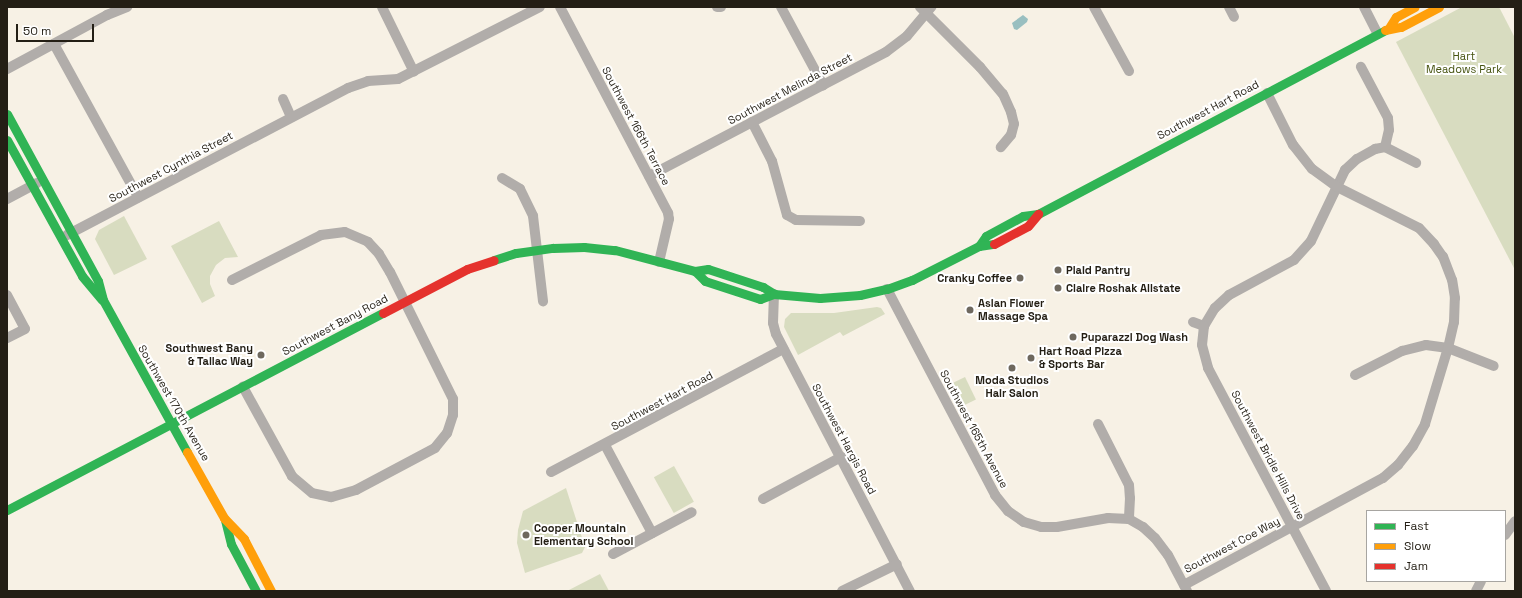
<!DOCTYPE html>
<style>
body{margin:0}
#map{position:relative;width:1522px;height:598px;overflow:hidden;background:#f7f1e5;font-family:"Space Grotesk",sans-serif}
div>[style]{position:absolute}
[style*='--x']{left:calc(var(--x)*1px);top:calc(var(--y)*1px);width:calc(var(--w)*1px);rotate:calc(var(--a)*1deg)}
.green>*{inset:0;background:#d8dcc0;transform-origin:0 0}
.water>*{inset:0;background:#99bfc0}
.street>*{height:10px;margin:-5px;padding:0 5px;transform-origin:5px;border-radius:5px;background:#b1adaa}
.fast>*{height:9px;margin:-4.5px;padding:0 4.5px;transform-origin:4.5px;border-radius:4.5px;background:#30b455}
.slow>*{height:9px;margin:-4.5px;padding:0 4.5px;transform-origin:4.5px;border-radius:4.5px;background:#ff9f0a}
.jam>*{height:9px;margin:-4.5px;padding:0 4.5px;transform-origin:4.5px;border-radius:4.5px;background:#e5322d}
.dots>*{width:11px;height:11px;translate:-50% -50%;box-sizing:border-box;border:2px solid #fff;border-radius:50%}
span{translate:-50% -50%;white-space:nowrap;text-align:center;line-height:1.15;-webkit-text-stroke:4px #fff;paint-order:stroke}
.park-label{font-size:11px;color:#465310}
.street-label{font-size:11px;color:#241f15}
.poi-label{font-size:11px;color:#241f15;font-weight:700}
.left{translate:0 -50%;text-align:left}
.right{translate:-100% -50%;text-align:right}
.frame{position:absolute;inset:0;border:8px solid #241f15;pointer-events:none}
.legend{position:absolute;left:1366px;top:510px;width:140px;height:72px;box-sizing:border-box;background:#fff;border:1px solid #a7a5a1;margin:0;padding:5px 7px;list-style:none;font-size:12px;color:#241f15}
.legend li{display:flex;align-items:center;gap:8px;height:20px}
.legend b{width:20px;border:1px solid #a7a5a1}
.scale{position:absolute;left:16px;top:24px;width:78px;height:18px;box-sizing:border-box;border:2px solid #241f15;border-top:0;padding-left:5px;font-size:12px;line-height:14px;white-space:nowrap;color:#241f15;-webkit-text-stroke:3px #fff;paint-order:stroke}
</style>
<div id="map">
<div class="green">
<div style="clip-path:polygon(1462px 7px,1499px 7px,1515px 38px,1515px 270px,1396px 42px)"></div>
<div style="clip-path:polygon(124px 216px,147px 259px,114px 275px,95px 239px,99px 230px)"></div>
<div style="clip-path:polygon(219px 221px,238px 257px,225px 258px,216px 265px,210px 276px,210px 284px,215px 296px,202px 303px,171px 246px)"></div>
<div style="clip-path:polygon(877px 307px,881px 308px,885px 314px,843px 336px,840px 332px,798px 355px,784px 327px,785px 319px,791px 313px,834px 313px)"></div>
<div style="left:965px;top:377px;width:25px;height:16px;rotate:64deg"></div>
<div style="left:674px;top:466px;width:41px;height:23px;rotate:61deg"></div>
<div style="clip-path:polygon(566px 488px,585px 547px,582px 553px,525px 573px,517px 543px,518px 530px,523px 511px)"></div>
<div style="clip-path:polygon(600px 574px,609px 591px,567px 591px)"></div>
</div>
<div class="water">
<div style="clip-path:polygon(1023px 15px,1028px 19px,1027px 22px,1017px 30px,1014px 29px,1012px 23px)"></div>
</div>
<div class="street">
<div style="--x:382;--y:7;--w:72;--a:63.8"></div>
<div style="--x:560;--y:7;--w:233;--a:62.3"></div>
<div style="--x:668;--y:213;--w:6;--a:81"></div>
<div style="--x:669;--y:219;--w:44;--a:103.1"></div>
<div style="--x:717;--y:7;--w:4;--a:0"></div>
<div style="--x:781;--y:7;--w:89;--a:61.7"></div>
<div style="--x:920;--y:7;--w:85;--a:45"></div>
<div style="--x:980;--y:67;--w:35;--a:50"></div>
<div style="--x:1003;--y:94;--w:20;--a:66"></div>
<div style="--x:1011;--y:112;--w:12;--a:76"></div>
<div style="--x:1014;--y:124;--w:11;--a:105"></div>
<div style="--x:1011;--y:135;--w:16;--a:130"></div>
<div style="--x:1094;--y:7;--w:73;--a:61.3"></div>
<div style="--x:1229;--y:7;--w:11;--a:63"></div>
<div style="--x:1364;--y:7;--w:30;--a:63"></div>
<div style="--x:54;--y:44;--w:175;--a:61.2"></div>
<div style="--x:7;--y:69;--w:114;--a:-28.4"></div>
<div style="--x:107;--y:15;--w:22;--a:-22"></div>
<div style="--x:283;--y:99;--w:20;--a:66"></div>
<div style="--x:752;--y:122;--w:44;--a:62.9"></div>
<div style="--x:772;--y:161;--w:56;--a:74.5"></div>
<div style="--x:787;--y:215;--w:10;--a:29"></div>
<div style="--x:796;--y:220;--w:64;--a:0.9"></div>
<div style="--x:1385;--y:147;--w:35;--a:27"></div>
<div style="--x:649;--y:176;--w:267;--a:-27.6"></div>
<div style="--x:886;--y:52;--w:26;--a:-37"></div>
<div style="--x:907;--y:36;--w:38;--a:-50"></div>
<div style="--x:502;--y:178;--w:21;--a:31"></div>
<div style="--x:520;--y:189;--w:30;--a:64"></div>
<div style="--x:533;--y:216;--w:86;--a:83.3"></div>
<div style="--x:7;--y:199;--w:34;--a:-28"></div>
<div style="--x:67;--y:235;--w:317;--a:-27.6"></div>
<div style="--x:348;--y:88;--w:21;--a:-19"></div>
<div style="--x:368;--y:81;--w:30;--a:-4"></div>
<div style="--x:398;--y:79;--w:159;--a:-26.9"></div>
<div style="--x:232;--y:280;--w:100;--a:-26.8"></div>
<div style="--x:321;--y:235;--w:24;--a:-7"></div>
<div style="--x:345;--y:232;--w:25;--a:23"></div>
<div style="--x:368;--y:242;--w:16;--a:47"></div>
<div style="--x:379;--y:254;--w:21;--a:59"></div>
<div style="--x:390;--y:272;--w:142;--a:63.6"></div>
<div style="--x:453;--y:399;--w:16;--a:90"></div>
<div style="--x:453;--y:415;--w:19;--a:108"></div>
<div style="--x:447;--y:433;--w:19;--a:129"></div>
<div style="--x:435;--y:448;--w:89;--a:152"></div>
<div style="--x:356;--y:490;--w:26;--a:164"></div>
<div style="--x:331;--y:497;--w:19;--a:-168"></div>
<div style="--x:312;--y:493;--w:26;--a:-140"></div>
<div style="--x:292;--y:476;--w:102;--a:-118.8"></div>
<div style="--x:887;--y:289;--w:233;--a:62.3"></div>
<div style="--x:995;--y:495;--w:21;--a:51"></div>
<div style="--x:1008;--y:511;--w:19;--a:35"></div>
<div style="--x:1024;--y:522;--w:18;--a:16"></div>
<div style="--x:1041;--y:527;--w:16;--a:0"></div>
<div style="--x:1057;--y:527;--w:52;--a:-10"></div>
<div style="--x:1108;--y:518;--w:21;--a:3"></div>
<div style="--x:1129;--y:519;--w:16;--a:30"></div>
<div style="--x:1143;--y:527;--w:16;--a:43"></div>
<div style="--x:1155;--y:538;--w:21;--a:53"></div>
<div style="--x:1168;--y:555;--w:41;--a:62.2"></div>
<div style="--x:774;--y:294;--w:29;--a:92"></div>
<div style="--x:773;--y:323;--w:11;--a:75"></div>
<div style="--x:776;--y:334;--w:290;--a:62.5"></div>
<div style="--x:7;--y:295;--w:38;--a:62"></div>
<div style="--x:25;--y:329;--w:20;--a:153"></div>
<div style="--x:1193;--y:322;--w:12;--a:20"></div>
<div style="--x:1204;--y:326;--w:21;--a:-59"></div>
<div style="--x:1215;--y:308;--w:19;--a:-43"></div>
<div style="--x:1229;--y:295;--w:74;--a:-28.3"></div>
<div style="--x:1294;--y:260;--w:25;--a:-48"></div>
<div style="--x:1311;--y:241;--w:79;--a:-64.4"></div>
<div style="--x:1345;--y:170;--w:16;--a:-43"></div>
<div style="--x:1357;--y:159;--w:21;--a:-29"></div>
<div style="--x:1375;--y:149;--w:10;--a:-11"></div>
<div style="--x:1385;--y:147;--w:17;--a:-77"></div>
<div style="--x:1389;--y:130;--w:12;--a:-95"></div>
<div style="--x:1388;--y:118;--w:58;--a:-117.9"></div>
<div style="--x:1204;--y:326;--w:19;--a:96"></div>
<div style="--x:1202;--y:345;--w:24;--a:75"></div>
<div style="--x:1208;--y:368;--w:252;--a:62.1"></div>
<div style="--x:1355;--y:375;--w:53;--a:-27.1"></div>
<div style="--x:1402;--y:351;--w:25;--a:-14"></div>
<div style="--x:1426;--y:345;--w:22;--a:8"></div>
<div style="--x:1448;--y:348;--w:49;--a:21.4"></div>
<div style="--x:1098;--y:424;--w:68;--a:63.1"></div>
<div style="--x:1129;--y:485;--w:13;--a:86"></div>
<div style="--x:1130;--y:498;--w:21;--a:93"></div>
<div style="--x:605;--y:445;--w:100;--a:61.9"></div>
<div style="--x:551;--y:472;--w:263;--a:-27.9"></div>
<div style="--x:763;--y:499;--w:89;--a:-28.3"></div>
<div style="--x:1505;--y:535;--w:17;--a:-54"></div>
<div style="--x:613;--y:554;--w:89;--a:-28"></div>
<div style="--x:1184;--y:585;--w:226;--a:-28.3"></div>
<div style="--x:1383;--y:478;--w:20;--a:-41"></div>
<div style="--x:1398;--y:465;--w:24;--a:-52"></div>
<div style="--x:1413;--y:446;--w:25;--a:-61"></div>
<div style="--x:1425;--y:424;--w:79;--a:-73.2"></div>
<div style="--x:1448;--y:348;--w:27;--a:-77"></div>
<div style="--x:1454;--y:322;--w:24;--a:-88"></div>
<div style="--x:1455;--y:298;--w:18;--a:-99"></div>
<div style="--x:1452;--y:280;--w:25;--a:-111"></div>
<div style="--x:1443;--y:257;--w:16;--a:-125"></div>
<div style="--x:1434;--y:244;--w:22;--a:-133"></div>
<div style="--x:1419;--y:228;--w:92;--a:-153.4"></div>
<div style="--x:1337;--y:187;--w:31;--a:-144"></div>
<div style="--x:1312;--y:169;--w:31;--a:-128"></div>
<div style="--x:1293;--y:145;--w:58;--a:-116.6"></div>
<div style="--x:842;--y:591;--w:61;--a:-26.1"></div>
<div style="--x:1476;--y:591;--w:11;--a:-63"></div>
</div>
<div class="fast">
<div style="--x:7;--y:114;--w:190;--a:61.4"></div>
<div style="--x:98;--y:281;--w:20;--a:75"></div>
<div style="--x:103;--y:300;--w:174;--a:61.1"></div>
<div style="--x:7;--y:140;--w:155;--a:61.1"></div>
<div style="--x:82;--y:276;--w:31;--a:50"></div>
<div style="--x:979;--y:246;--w:12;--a:-55"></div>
<div style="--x:986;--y:236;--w:42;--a:-28.4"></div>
<div style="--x:1023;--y:216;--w:15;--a:-8"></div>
<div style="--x:1038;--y:214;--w:393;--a:-27.9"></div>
<div style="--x:494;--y:260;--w:23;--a:-18"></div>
<div style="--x:516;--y:253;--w:37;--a:-8"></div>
<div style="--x:553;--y:248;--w:31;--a:-2"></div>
<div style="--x:584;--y:247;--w:31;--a:6"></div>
<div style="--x:615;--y:250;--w:83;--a:14.7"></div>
<div style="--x:695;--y:271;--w:13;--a:-9"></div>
<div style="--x:708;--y:269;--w:58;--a:18.1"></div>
<div style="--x:763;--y:287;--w:13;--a:32"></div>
<div style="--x:695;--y:271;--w:14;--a:45"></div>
<div style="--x:705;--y:281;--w:58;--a:18.1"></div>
<div style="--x:760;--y:299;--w:15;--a:-20"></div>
<div style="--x:774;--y:294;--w:46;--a:5"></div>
<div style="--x:820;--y:298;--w:40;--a:-4.3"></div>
<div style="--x:860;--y:295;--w:28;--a:-13"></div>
<div style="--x:887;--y:289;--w:27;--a:-20"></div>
<div style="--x:912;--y:280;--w:75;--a:-26.9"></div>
<div style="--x:979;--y:246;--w:15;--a:-8"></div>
<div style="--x:7;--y:510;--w:424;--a:-27.7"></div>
<div style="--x:225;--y:520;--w:25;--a:76"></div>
<div style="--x:231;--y:544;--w:53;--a:62"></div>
</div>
<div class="slow">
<div style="--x:1389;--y:28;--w:13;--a:-58"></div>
<div style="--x:1396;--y:17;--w:21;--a:-28"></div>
<div style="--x:1385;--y:30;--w:16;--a:-11"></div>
<div style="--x:1401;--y:27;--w:43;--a:-27.8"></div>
<div style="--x:187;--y:452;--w:76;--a:60.7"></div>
<div style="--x:224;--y:518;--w:29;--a:46"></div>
<div style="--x:244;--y:539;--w:59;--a:62.6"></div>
</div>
<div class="jam">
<div style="--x:994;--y:244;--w:38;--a:-28"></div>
<div style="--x:1028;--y:226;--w:16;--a:-50"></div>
<div style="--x:383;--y:313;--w:95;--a:-27.6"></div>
<div style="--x:467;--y:269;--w:28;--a:-18"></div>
</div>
<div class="dots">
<div style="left:1058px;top:270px;background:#6e685e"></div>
<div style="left:1020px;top:278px;background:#6e685e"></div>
<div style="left:1058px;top:288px;background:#6e685e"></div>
<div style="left:970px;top:310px;background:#6e685e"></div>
<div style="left:1073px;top:337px;background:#6e685e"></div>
<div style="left:261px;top:355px;background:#6e685e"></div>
<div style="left:1031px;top:358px;background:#6e685e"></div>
<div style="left:1012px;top:368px;background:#6e685e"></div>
<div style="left:526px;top:535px;background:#6e685e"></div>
</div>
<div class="park-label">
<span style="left:1464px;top:63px">Hart<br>Meadows Park</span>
</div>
<div class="street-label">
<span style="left:790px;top:89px;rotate:-28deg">Southwest Melinda Street</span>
<span style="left:1208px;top:110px;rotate:-28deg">Southwest Hart Road</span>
<span style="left:636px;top:126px;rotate:62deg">Southwest 166th Terrace</span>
<span style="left:171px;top:167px;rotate:-28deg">Southwest Cynthia Street</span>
<span style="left:335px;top:325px;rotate:-28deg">Southwest Bany Road</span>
<span style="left:662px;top:401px;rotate:-28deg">Southwest Hart Road</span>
<span style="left:174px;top:403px;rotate:60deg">Southwest 170th Avenue</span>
<span style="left:974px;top:429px;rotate:62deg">Southwest 165th Avenue</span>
<span style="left:844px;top:439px;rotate:62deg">Southwest Hargis Road</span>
<span style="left:1268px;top:455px;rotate:62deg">Southwest Bridle Hills Drive</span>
<span style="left:1232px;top:545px;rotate:-28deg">Southwest Coe Way</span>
</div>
<div class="poi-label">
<span class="left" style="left:1066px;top:270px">Plaid Pantry</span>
<span class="right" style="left:1012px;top:278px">Cranky Coffee</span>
<span class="left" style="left:1066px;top:288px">Claire Roshak Allstate</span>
<span class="left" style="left:978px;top:310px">Asian Flower<br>Massage Spa</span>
<span class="left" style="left:1081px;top:337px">Puparazzi Dog Wash</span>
<span class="right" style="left:253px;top:355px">Southwest Bany<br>&amp; Tallac Way</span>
<span class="left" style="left:1039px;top:358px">Hart Road Pizza<br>&amp; Sports Bar</span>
<span style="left:1012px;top:387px">Moda Studios<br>Hair Salon</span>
<span class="left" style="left:534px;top:535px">Cooper Mountain<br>Elementary School</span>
</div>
<div class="frame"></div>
<ul class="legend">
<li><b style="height:5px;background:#30b455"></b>Fast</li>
<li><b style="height:5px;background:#ff9f0a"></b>Slow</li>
<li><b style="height:5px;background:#e5322d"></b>Jam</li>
</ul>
<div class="scale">50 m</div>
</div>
